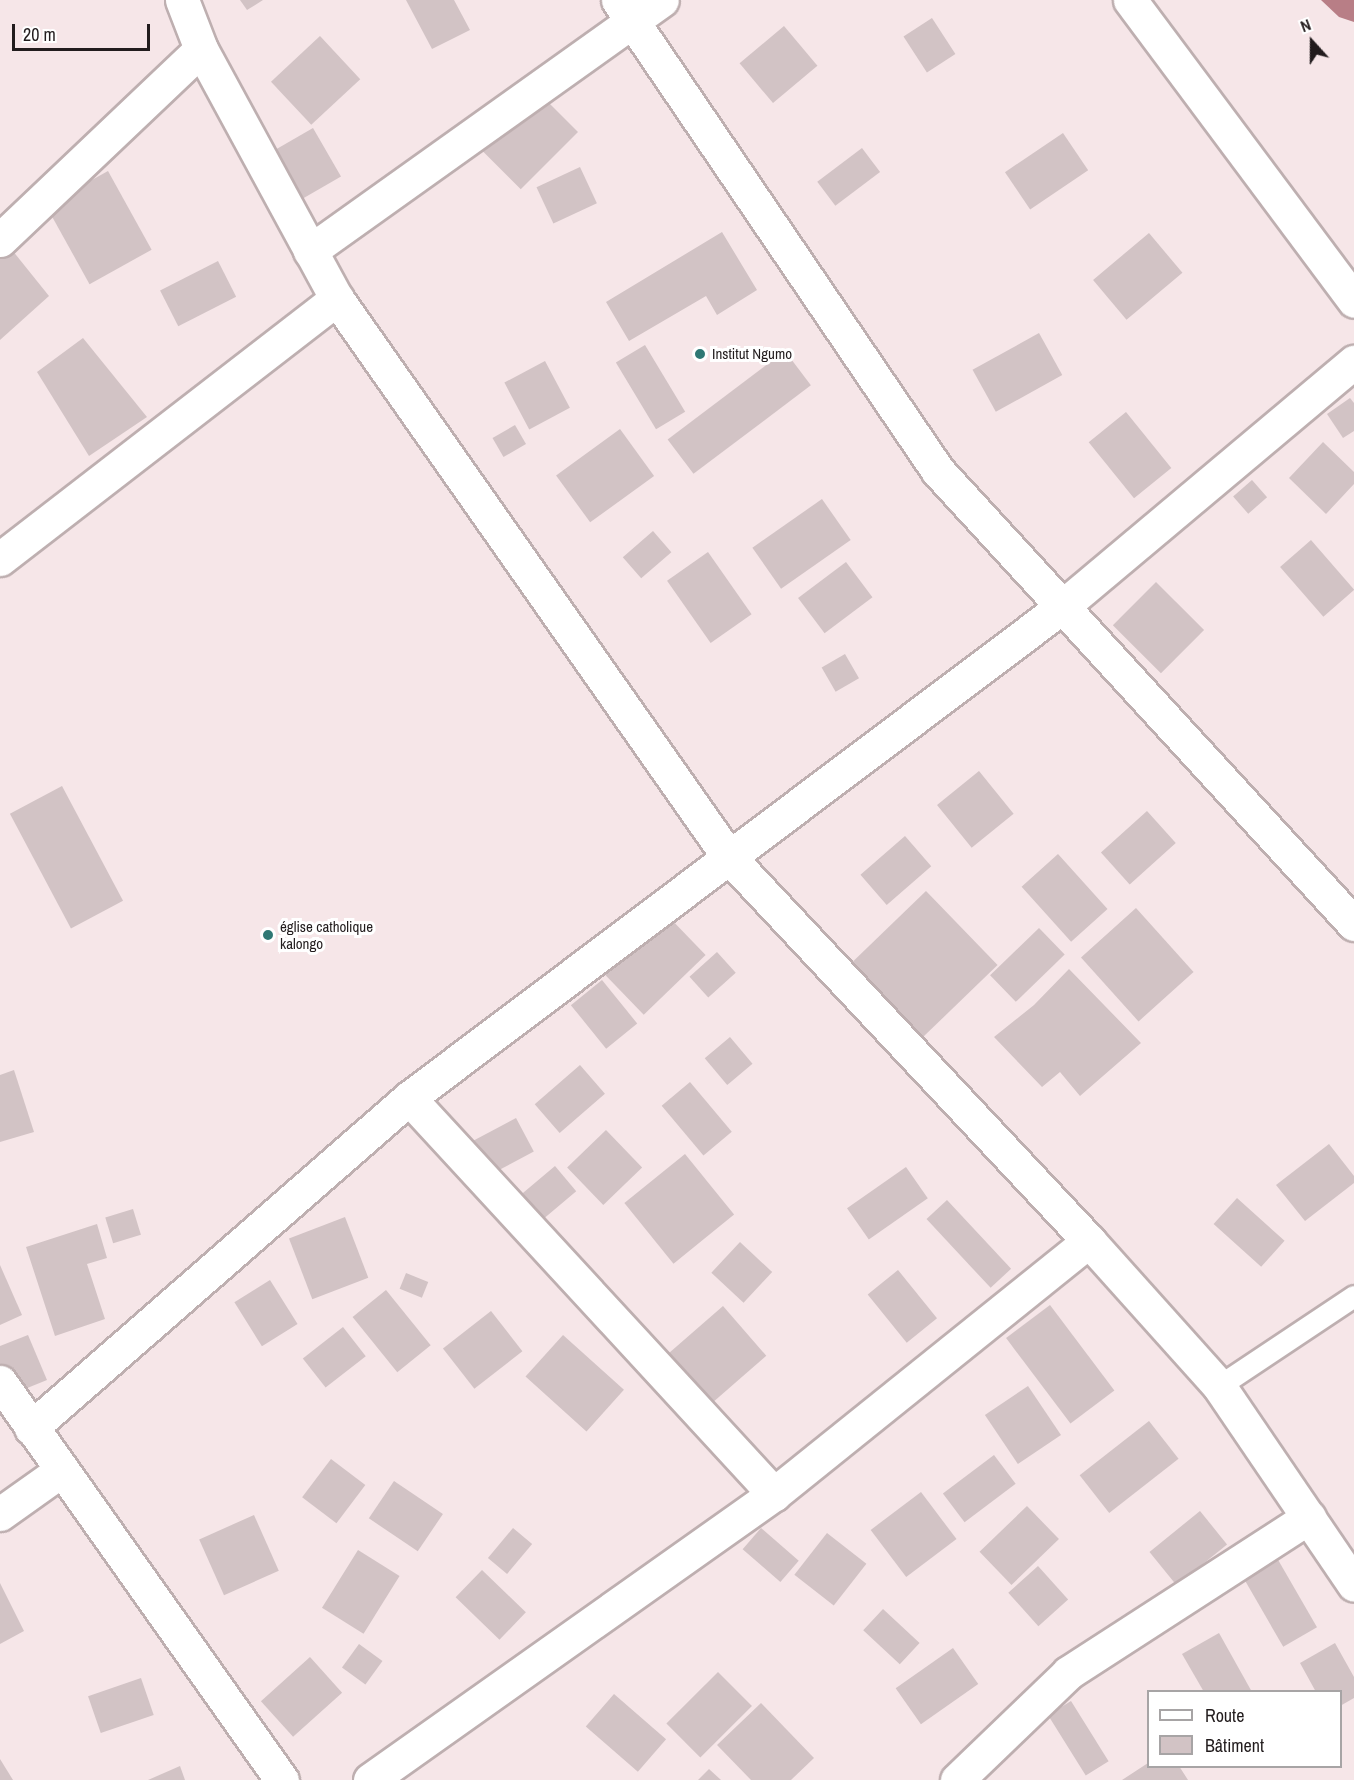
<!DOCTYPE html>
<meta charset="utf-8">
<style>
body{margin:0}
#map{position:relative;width:1354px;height:1780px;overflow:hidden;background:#f6e6e8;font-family:"Archivo Narrow",sans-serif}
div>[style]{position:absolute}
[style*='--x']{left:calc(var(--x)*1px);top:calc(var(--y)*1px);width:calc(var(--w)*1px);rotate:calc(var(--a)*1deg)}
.water>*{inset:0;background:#b87e86}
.building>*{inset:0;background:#d2c3c5;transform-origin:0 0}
.roads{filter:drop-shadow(2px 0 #beafb0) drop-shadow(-2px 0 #beafb0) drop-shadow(0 2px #beafb0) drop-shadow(0 -2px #beafb0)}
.service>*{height:21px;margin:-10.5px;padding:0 10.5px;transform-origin:10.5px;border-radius:10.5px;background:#fff}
.minor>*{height:33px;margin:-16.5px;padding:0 16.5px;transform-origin:16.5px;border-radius:16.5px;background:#fff}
.tertiary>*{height:33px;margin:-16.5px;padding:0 16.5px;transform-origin:16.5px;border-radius:16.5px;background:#fff}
.dots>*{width:16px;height:16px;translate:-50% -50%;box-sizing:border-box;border:3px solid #fff;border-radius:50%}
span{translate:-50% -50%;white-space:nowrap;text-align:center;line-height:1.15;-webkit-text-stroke:6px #fff;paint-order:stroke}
.poi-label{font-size:15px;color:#221c1d}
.left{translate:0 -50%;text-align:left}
.legend{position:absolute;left:1147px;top:1690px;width:195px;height:78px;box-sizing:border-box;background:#fff;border:2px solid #a7a4a5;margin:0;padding:8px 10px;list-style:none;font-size:18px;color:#221c1d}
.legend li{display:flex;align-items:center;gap:12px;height:30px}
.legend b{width:30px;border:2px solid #a7a4a5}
.north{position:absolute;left:1282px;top:12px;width:60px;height:60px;-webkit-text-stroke:4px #fff;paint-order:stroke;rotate:339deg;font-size:16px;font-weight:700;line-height:24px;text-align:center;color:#221c1d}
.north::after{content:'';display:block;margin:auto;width:21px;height:27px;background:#221c1d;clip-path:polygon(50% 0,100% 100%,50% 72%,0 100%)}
.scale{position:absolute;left:12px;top:24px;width:138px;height:27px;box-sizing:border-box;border:3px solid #221c1d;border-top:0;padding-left:8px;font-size:18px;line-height:21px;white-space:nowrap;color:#221c1d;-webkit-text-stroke:4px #fff;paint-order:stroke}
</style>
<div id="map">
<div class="water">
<div style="clip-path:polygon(1321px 0,1354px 0,1354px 22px,1339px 17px)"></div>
</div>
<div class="building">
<div style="clip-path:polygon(240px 0,263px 0,247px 10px)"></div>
<div style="clip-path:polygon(406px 0,454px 0,470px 30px,432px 49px)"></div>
<div style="left:932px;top:18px;width:43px;height:34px;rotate:57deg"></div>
<div style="left:784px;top:26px;width:52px;height:58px;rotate:50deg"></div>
<div style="left:320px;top:36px;width:59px;height:67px;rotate:47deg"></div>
<div style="left:537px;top:91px;width:58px;height:81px;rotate:45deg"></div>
<div style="left:313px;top:128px;width:56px;height:44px;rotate:60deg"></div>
<div style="left:1063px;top:133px;width:45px;height:70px;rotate:56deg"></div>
<div style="left:862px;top:148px;width:30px;height:56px;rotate:53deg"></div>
<div style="left:580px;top:167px;width:40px;height:48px;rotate:65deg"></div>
<div style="left:108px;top:171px;width:90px;height:71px;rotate:61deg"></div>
<div style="clip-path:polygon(722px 232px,757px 290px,717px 315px,706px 296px,629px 341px,606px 302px)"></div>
<div style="left:1149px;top:233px;width:52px;height:73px;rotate:50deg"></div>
<div style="clip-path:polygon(0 235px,49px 296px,0 340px)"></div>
<div style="left:218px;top:261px;width:40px;height:65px;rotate:63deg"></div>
<div style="left:1039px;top:333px;width:48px;height:76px;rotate:61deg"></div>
<div style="clip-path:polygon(83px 338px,147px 417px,89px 456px,37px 372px)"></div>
<div style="left:645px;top:345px;width:78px;height:34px;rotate:59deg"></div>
<div style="left:785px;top:351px;width:43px;height:147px;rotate:53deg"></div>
<div style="left:545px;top:361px;width:53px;height:46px;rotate:62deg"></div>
<div style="clip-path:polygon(1350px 398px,1354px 403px,1354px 431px,1343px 438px,1327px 414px)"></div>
<div style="left:1126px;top:412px;width:72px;height:48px;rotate:51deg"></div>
<div style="left:515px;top:425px;width:22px;height:26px;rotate:60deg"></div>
<div style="left:620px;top:429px;width:58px;height:79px;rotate:54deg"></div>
<div style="clip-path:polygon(1323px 442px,1354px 472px,1354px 484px,1326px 514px,1289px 478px)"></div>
<div style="left:1252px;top:480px;width:23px;height:25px;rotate:49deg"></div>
<div style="left:822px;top:499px;width:50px;height:85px;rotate:55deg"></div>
<div style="left:653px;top:531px;width:28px;height:40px;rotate:49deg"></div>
<div style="left:1311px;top:540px;width:66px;height:41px;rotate:49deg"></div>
<div style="left:708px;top:552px;width:76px;height:50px;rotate:55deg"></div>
<div style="left:846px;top:562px;width:44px;height:60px;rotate:53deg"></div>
<div style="left:1156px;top:582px;width:68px;height:61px;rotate:45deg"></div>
<div style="left:845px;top:654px;width:28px;height:27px;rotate:60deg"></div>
<div style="left:979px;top:771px;width:55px;height:54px;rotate:51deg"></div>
<div style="left:62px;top:786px;width:130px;height:59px;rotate:62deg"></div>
<div style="left:1147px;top:811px;width:43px;height:62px;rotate:48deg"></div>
<div style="left:905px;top:836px;width:40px;height:59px;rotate:49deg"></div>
<div style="left:1058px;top:854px;width:74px;height:49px;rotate:48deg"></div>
<div style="left:926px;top:891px;width:103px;height:117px;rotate:46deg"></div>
<div style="left:1136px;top:908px;width:86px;height:74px;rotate:48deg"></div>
<div style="left:666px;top:914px;width:57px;height:86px;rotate:46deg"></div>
<div style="left:1039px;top:928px;width:37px;height:68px;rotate:46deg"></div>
<div style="left:717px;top:952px;width:28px;height:37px;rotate:48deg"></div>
<div style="clip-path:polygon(1069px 969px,1141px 1043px,1080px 1096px,1060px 1072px,1042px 1087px,994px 1037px,1034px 1005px)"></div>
<div style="left:602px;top:980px;width:56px;height:40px;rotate:51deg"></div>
<div style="left:730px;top:1037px;width:35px;height:33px;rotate:50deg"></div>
<div style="left:580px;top:1065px;width:38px;height:60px;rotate:49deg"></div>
<div style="clip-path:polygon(14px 1070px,34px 1132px,0 1142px,0 1075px)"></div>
<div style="left:690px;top:1082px;width:65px;height:37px;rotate:50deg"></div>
<div style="left:516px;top:1118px;width:38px;height:57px;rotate:62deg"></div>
<div style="left:606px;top:1130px;width:52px;height:54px;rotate:46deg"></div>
<div style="clip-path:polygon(1329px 1144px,1354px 1176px,1354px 1183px,1305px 1221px,1276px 1185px)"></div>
<div style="left:685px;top:1154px;width:78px;height:78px;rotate:51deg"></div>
<div style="left:555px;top:1166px;width:33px;height:50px;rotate:50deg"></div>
<div style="left:906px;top:1167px;width:38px;height:72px;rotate:55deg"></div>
<div style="left:1237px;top:1198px;width:64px;height:35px;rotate:42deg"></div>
<div style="left:947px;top:1200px;width:94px;height:28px;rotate:47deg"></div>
<div style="left:133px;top:1209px;width:27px;height:29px;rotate:73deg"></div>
<div style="left:345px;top:1217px;width:65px;height:60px;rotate:69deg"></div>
<div style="clip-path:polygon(97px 1224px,107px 1258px,87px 1264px,105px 1319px,55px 1336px,26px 1247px)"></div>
<div style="left:740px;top:1242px;width:44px;height:42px;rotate:43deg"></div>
<div style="clip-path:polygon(0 1265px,22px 1315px,0 1325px)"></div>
<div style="left:898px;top:1270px;width:62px;height:39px;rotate:51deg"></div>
<div style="left:406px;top:1273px;width:24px;height:17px;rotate:22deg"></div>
<div style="left:270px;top:1280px;width:52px;height:42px;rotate:58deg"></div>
<div style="left:386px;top:1290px;width:71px;height:43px;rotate:51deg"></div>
<div style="left:1050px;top:1305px;width:107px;height:55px;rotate:53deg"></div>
<div style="left:723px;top:1306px;width:66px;height:89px;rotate:49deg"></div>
<div style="left:491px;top:1311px;width:51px;height:61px;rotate:52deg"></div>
<div style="left:343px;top:1327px;width:37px;height:51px;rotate:52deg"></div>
<div style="clip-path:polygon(28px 1335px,47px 1380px,10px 1395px,0 1371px,0 1346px)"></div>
<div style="left:563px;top:1335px;width:82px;height:56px;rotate:42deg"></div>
<div style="left:1028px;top:1386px;width:59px;height:52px;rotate:56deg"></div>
<div style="left:1149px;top:1421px;width:48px;height:88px;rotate:52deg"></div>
<div style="left:994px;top:1455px;width:36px;height:64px;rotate:53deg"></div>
<div style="left:331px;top:1459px;width:43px;height:48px;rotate:37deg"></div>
<div style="left:394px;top:1481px;width:59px;height:45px;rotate:34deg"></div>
<div style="left:921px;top:1492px;width:59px;height:63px;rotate:53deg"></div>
<div style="left:1027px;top:1506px;width:46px;height:66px;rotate:46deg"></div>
<div style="left:1200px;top:1511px;width:43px;height:65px;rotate:51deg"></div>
<div style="left:254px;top:1515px;width:61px;height:60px;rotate:66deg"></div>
<div style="left:513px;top:1528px;width:25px;height:39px;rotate:40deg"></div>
<div style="left:761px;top:1528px;width:50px;height:28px;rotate:41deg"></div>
<div style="left:827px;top:1533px;width:50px;height:53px;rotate:38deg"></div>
<div style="left:358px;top:1550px;width:49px;height:68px;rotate:32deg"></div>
<div style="left:1277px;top:1558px;width:80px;height:39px;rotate:60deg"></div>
<div style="left:1038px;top:1566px;width:45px;height:40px;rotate:48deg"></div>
<div style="left:482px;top:1570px;width:61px;height:38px;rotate:44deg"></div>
<div style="clip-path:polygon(0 1583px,24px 1631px,0 1644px)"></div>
<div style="left:883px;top:1609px;width:50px;height:29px;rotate:43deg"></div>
<div style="clip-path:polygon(1219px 1633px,1252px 1692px,1204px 1692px,1182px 1654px)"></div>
<div style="clip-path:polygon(1335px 1643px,1354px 1677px,1354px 1698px,1340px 1706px,1340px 1692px,1316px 1692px,1300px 1663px)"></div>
<div style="left:359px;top:1644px;width:29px;height:29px;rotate:36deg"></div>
<div style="left:953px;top:1648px;width:44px;height:70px;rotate:55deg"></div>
<div style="left:310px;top:1657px;width:48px;height:66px;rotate:48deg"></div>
<div style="left:718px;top:1672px;width:48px;height:73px;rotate:45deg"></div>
<div style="left:141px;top:1678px;width:39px;height:56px;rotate:71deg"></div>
<div style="left:614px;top:1694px;width:69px;height:43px;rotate:41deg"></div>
<div style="left:1071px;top:1701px;width:71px;height:27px;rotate:58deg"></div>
<div style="clip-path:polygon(761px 1703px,814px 1758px,791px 1780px,751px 1780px,717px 1745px)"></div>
<div style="clip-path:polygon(0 1759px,13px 1780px,0 1780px)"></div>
<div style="clip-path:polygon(1148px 1763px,1148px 1766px,1179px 1766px,1188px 1780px,1122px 1780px)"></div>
<div style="clip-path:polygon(180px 1766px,185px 1780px,148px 1780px)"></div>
<div style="clip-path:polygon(709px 1769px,721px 1780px,698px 1780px)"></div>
</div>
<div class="roads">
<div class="service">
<div style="--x:1219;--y:1386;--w:162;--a:-33.7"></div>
</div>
<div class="minor">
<div style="--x:618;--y:0;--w:569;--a:55.81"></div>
<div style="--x:938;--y:471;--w:615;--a:47.44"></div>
<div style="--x:1130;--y:0;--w:375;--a:53.3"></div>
<div style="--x:0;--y:240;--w:277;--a:-43.5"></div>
<div style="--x:310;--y:251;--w:432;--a:-35.5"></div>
<div style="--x:0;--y:559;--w:426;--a:-37.7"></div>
<div style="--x:409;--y:1098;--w:539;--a:47.33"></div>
<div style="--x:0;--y:1382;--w:488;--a:54.7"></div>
<div style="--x:31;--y:1428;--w:502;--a:-41.12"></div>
<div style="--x:409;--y:1098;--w:818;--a:-36.95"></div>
<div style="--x:1063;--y:606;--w:380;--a:-40"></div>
<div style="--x:0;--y:1514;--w:76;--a:-35.4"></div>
<div style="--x:370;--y:1780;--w:495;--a:-35.3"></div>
<div style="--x:774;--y:1494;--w:404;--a:-38.8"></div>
<div style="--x:957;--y:1780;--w:154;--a:-43.9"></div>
<div style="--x:1068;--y:1673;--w:287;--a:-32.9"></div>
</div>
<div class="tertiary">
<div style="--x:182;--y:0;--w:53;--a:68.8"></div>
<div style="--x:201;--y:49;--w:285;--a:61.5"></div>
<div style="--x:337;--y:299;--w:681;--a:54.93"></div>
<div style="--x:728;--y:856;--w:528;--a:46.84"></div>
<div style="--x:1089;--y:1241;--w:195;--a:48.1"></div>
<div style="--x:1219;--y:1386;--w:240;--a:55.8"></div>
</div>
</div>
<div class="dots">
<div style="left:700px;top:354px;background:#2f7874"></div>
<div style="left:268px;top:935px;background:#2f7874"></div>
</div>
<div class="poi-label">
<span class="left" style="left:712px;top:354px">Institut Ngumo</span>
<span class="left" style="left:280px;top:935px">église catholique<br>kalongo</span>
</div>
<ul class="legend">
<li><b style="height:8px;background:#fff"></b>Route</li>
<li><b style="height:16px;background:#d2c3c5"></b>Bâtiment</li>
</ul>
<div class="north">N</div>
<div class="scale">20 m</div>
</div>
